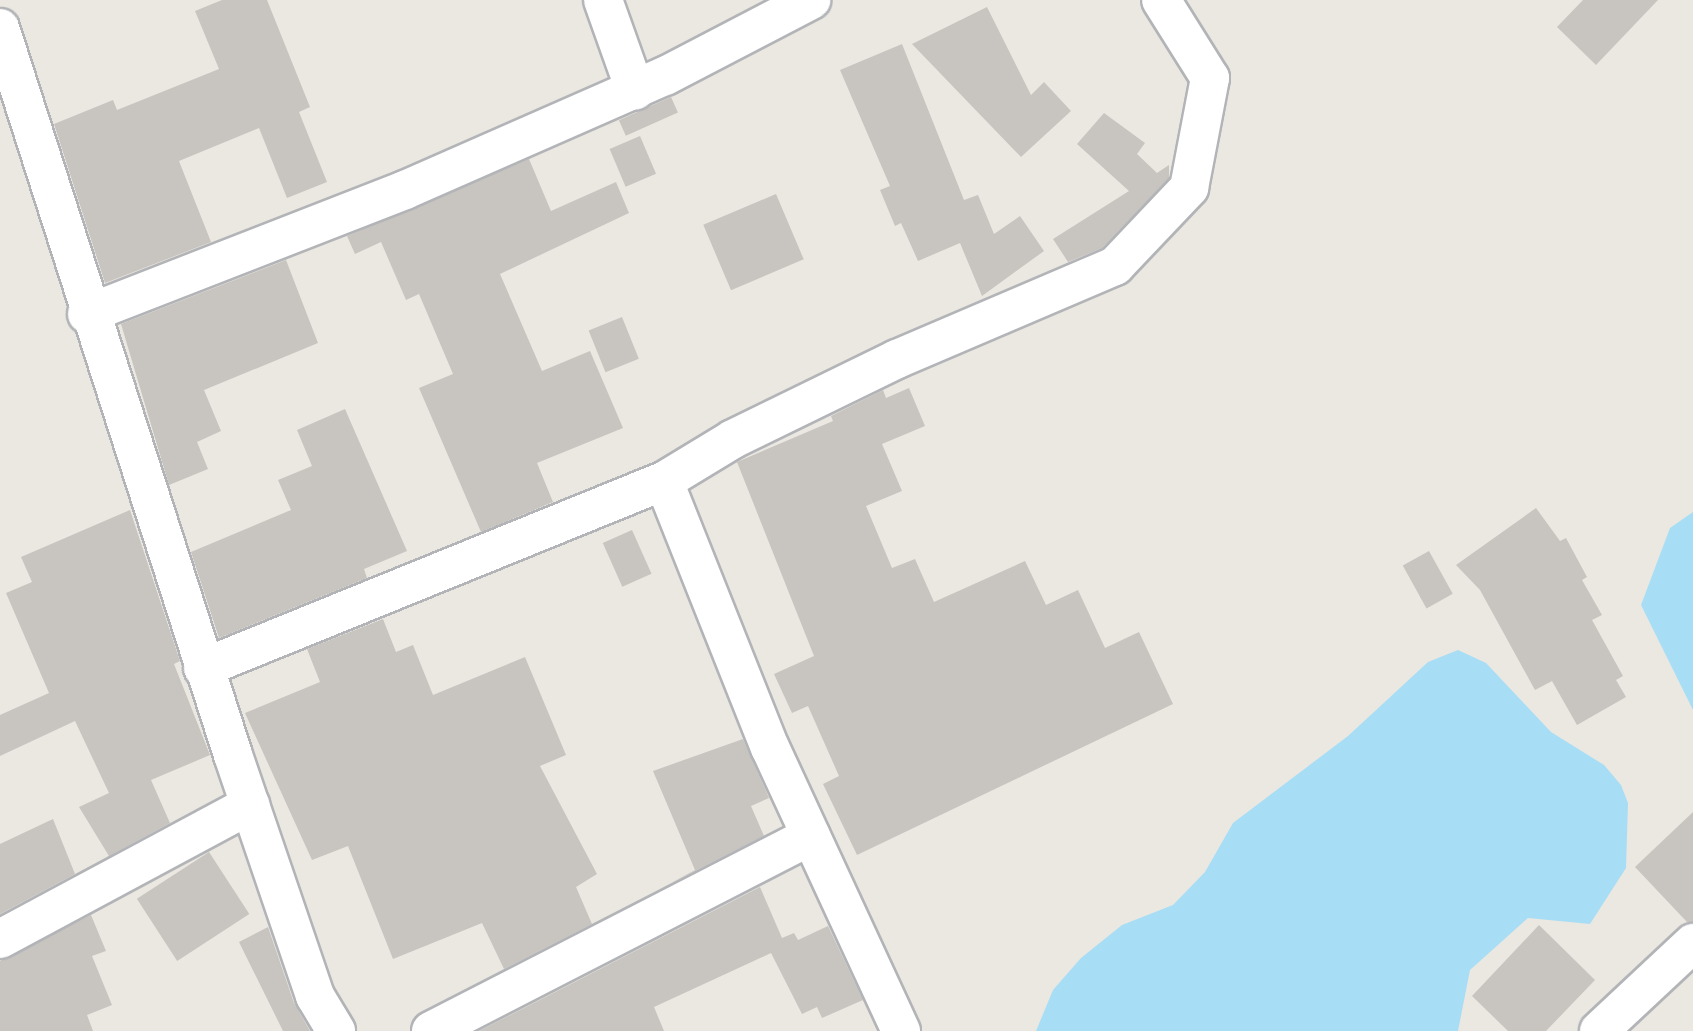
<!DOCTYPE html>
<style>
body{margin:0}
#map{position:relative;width:1693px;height:1031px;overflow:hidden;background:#ebe7e1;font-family:"Exo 2",sans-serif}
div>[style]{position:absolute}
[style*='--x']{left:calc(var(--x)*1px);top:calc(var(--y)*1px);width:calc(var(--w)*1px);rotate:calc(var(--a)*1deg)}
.water>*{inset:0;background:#a7def5}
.building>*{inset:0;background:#c8c4c0;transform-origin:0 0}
.roads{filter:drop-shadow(2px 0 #b2b4b7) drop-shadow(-2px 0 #b2b4b7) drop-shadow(0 2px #b2b4b7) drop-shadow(0 -2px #b2b4b7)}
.minor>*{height:38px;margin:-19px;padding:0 19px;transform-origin:19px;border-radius:19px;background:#fff}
span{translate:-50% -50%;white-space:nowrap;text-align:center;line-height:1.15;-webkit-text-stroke:5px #fff;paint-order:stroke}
</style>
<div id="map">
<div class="water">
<div style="clip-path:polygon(1693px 512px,1693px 710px,1641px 605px,1670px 528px)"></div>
<div style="clip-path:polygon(1458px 650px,1486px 663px,1551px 732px,1604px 765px,1621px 785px,1628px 803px,1626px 868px,1590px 924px,1528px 918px,1470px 970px,1458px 1031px,1036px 1031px,1053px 990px,1081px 958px,1122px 925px,1173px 905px,1205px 872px,1233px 823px,1348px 736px,1428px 662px)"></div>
</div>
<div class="building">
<div style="clip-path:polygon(222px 0,267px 0,310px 107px,299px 112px,327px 182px,287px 198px,259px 128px,179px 161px,211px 242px,105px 283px,54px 124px,113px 100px,117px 110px,219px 69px,195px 11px)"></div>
<div style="clip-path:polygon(1583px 0,1658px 0,1596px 65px,1557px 27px)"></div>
<div style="clip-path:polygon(987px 7px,1031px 95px,1044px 82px,1071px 111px,1021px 157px,912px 44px)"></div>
<div style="clip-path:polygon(902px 44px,964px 200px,978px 195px,994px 234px,1020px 216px,1044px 251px,982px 296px,960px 243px,918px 261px,901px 223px,895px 226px,880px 190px,890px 186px,840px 70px)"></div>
<div style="left:671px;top:97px;width:17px;height:57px;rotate:66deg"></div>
<div style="clip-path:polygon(1104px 113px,1145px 143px,1137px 154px,1157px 173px,1169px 165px,1169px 178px,1102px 248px,1068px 262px,1053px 239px,1129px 191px,1077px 144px)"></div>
<div style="left:640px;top:136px;width:41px;height:33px;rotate:67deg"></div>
<div style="clip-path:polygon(529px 159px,551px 211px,616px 182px,629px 213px,500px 274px,542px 371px,590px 351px,623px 428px,537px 463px,553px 502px,481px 532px,419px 388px,453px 374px,419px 294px,406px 300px,381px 242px,355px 254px,347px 236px)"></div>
<div style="left:776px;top:194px;width:71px;height:79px;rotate:67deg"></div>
<div style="clip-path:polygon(286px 260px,318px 343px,204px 390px,221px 431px,197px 442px,208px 469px,169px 485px,121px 324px)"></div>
<div style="left:622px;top:317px;width:45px;height:36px;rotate:68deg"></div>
<div style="clip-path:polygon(909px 388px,925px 426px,882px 444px,902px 491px,866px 506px,892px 568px,915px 559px,934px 602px,1025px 561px,1046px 605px,1078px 590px,1105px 648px,1139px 632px,1173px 704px,857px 855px,823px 784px,839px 776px,808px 706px,792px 713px,774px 674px,814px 656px,737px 462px,833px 421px,831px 416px,883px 390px,886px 398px)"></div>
<div style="clip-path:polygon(345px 409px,407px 551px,364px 569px,367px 578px,219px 638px,191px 552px,291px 510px,278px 480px,312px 466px,297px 430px)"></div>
<div style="clip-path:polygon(1536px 508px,1560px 541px,1566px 538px,1587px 577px,1582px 580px,1602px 615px,1592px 620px,1623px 676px,1616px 680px,1626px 697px,1577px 725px,1552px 681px,1535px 690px,1480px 590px,1456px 565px)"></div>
<div style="clip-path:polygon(130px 510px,180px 661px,174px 664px,210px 755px,151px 780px,170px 823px,109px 856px,79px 807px,109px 793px,75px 721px,0 756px,0 715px,49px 693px,6px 593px,32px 582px,21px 557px)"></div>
<div style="left:632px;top:530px;width:48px;height:32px;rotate:66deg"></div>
<div style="left:1429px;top:551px;width:49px;height:30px;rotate:61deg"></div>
<div style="clip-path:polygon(383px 619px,396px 652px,413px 645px,433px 695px,525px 657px,566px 755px,540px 766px,597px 874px,576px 887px,592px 924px,504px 969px,482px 923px,393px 959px,348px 846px,312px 860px,245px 713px,320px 682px,307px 649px)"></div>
<div style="clip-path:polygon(743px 739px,769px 798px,751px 806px,764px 836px,669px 884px,695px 870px,653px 771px)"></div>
<div style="clip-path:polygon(1693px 812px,1693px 922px,1687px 922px,1635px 867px)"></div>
<div style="clip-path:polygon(53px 819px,75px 874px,0 914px,0 844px)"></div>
<div style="left:209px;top:852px;width:74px;height:86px;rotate:57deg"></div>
<div style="clip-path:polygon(760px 887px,782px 938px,794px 933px,798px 940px,828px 926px,863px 1000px,822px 1018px,817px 1007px,802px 1014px,771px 953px,654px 1007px,664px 1031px,479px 1031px)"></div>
<div style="clip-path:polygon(91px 915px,106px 951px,92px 956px,112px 1005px,87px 1015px,93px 1031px,0 1031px,0 961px)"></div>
<div style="clip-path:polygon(1539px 925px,1595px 980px,1546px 1031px,1508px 1031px,1472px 996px)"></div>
<div style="clip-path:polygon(268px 927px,294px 1003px,310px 1031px,283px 1031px,239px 942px)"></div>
</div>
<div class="roads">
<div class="minor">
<div style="--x:603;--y:0;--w:96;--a:70.4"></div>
<div style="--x:0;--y:28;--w:763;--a:72.23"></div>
<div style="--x:233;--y:755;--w:255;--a:71.2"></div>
<div style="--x:315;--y:996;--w:41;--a:59"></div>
<div style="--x:87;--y:314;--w:341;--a:-21.3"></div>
<div style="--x:405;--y:190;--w:284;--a:-23.7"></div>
<div style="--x:665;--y:76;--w:165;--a:-27.5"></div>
<div style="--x:203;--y:668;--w:497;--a:-22.1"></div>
<div style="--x:0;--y:939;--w:284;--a:-28.2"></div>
<div style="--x:431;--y:1031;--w:427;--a:-27.2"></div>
<div style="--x:901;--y:1031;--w:312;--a:-114.8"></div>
<div style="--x:770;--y:748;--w:287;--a:-111.7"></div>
<div style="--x:664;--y:481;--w:81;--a:-31.3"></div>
<div style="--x:733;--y:439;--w:182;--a:-26"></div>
<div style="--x:897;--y:359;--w:237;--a:-23.1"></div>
<div style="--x:1115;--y:266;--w:108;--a:-46.5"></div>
<div style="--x:1189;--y:188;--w:112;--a:-79.2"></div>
<div style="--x:1210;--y:78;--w:92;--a:-122.1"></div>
<div style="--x:1599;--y:1031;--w:129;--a:-43.1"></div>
</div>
</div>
</div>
